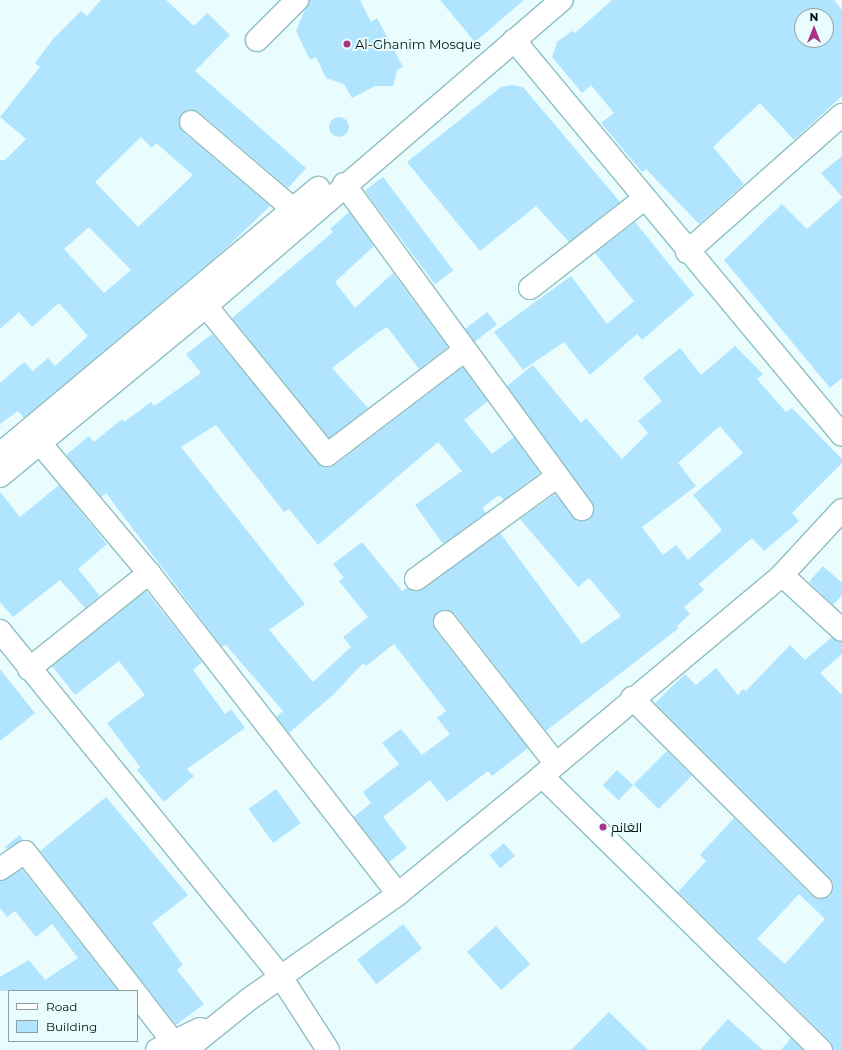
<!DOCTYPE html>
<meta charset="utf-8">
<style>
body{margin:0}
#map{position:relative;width:842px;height:1050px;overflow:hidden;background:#eafdfe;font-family:Montserrat,Cairo,sans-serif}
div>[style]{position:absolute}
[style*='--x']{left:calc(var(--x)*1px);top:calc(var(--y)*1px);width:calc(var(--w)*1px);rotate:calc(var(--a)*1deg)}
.building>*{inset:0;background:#b1e4fe;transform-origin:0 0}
.round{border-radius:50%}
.roads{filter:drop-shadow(1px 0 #90bfc3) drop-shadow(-1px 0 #90bfc3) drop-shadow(0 1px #90bfc3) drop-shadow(0 -1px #90bfc3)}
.minor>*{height:22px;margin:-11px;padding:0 11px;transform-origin:11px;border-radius:11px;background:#fff}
.dots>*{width:11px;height:11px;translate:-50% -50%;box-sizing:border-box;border:2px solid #eafdfe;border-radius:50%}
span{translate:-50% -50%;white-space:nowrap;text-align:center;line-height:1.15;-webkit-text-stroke:4px #eafdfe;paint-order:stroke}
.poi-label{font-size:13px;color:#021213}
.left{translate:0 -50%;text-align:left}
.legend{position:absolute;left:8px;top:990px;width:130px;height:52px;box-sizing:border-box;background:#eafdfe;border:1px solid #8d9fa0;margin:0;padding:5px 7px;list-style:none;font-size:12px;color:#021213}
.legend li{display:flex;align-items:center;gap:8px;height:20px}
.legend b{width:20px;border:1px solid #8d9fa0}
.north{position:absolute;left:794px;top:8px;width:40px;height:40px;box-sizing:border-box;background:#eafdfe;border:1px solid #8d9fa0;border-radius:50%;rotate:0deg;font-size:11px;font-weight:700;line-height:16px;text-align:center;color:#021213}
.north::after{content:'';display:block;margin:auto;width:14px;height:18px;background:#ac3286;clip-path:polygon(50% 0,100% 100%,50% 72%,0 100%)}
</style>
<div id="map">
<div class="building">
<div style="clip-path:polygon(evenodd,101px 0,166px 0,194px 26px,207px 13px,230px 35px,195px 71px,306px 168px,288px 188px,199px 112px,193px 110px,182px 114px,179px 120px,183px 132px,270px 206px,223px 251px,24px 418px,18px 411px,0 424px,0 383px,24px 362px,33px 371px,48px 358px,55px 366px,88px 336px,59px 303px,32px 327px,19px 312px,0 329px,0 160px,5px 160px,26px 139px,0 117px,40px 67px,35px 63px,53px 39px,81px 11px,87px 16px,101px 0,141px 137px,152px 148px,156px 143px,193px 175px,138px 227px,95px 182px,141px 137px,101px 0,89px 227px,131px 270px,104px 293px,64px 249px,89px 227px)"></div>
<div style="clip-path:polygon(309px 0,360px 0,371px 22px,377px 18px,403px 67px,397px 70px,393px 86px,375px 86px,352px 98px,344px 84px,326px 78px,316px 57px,310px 60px,296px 31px)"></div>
<div style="clip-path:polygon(440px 0,524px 0,475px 42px)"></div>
<div style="clip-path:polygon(evenodd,612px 0,834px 0,842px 10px,842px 96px,794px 140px,760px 103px,713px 147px,744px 184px,699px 224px,646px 169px,642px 172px,601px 123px,614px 113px,591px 85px,582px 93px,552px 57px,557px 42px,572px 31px,575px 33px,612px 0,802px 16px,826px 16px,826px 40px,802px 40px,802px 16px)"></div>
<div style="clip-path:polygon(512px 85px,523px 87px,620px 202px,569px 242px,536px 206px,480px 251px,407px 162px,501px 87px)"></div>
<div class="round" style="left:329px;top:117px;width:20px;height:20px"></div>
<div style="clip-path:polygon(842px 156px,842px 197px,821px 173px)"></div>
<div style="left:383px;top:177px;width:117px;height:23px;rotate:53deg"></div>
<div style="clip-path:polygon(842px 198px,842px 378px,830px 388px,724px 260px,782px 204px,807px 229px)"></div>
<div style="clip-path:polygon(349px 212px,374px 246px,335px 282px,355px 308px,393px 273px,448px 347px,419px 369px,387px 327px,379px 332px,332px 368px,368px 408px,329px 438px,232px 318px,333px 232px,330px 229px)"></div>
<div style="clip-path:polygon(635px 222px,694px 295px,642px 340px,637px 334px,590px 375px,564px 342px,523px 370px,494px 332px,571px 276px,607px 324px,634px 301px,595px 253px)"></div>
<div style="left:487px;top:312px;width:16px;height:28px;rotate:52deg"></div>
<div style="clip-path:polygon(evenodd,212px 334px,322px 466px,335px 465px,463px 367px,488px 401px,464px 420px,492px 454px,514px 437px,540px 473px,504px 500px,499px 495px,482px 508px,486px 513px,443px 544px,415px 505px,462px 471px,438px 442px,318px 545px,289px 509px,284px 512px,216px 425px,181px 447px,305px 604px,269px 630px,313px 682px,351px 647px,343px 637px,368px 617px,339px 581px,344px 578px,333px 564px,362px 542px,402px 591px,407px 588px,417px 591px,500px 533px,582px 644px,621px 616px,589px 578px,578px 587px,520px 519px,555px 494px,577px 521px,590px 519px,594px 508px,507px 386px,533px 365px,581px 423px,586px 418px,622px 459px,648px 433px,638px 421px,662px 401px,643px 378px,680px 348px,701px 375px,735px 346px,763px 374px,757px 379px,786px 412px,792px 408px,842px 459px,842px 463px,792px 513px,799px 521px,764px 551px,752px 538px,699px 584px,704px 590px,684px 607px,690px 614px,677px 626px,679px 628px,546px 731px,455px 614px,444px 610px,437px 612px,433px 623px,435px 630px,528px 748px,492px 776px,488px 771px,447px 802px,430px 780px,383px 817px,407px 848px,389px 862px,354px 817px,371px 803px,363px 792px,399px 764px,382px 743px,401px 729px,422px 755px,450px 734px,437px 718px,446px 711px,394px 644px,366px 666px,363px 663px,334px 694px,289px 733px,276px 717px,283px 711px,226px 645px,222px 647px,106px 493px,101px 497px,66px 455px,89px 436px,94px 442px,122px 419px,124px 422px,151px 402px,154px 406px,201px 373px,186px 354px,212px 334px,720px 426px,743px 453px,693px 495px,722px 530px,688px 560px,676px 545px,663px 555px,642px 527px,696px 486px,678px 463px,720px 426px)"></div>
<div style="clip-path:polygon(59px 485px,107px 544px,78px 569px,100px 596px,85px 608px,60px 580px,13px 617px,0 602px,0 492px,20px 517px)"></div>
<div style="clip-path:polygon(823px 566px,842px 583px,842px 595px,833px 605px,809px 582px)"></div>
<div style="clip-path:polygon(146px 591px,202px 662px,193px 670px,225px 714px,231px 709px,245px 728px,187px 769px,194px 776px,164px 802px,137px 770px,140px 767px,107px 723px,145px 695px,119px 661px,75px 695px,52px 666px)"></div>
<div style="clip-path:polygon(evenodd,832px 637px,842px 642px,842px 654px,820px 673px,842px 695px,842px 1050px,833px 1050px,830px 1041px,678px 892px,706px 861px,700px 855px,734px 818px,812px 896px,818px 899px,830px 896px,833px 883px,655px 703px,685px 674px,696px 685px,716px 668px,738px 695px,743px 689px,746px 691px,790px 645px,805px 660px,832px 637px,799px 894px,825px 919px,785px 964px,757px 939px,799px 894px)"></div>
<div style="clip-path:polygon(0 669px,35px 713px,0 741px)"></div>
<div style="left:667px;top:751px;width:35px;height:47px;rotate:45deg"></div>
<div style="left:617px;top:770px;width:22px;height:21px;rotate:43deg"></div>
<div style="left:276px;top:789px;width:42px;height:34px;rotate:54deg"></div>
<div style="clip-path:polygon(106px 797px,188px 895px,152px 923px,183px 965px,177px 970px,204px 1004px,176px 1025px,40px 851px)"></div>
<div style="clip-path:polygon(20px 835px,23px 840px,7px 849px,5px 847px)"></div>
<div style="left:504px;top:843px;width:17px;height:19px;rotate:50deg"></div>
<div style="clip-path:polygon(22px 869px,118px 991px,0 991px,0 977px,29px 960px,45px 980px,78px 958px,52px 924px,36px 937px,15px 911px,7px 917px,0 908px,0 881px)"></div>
<div style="left:403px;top:924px;width:31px;height:58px;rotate:52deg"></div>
<div style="left:496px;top:926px;width:51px;height:39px;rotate:48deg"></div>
<div style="clip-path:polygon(609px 1012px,648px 1050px,571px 1050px)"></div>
<div style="clip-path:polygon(728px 1019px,763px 1050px,700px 1050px)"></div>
<div style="clip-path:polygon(791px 1038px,803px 1050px,781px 1050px)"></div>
</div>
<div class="roads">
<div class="minor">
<div style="--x:257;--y:40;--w:57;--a:-45"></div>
<div style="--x:514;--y:40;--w:513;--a:50.29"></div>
<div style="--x:191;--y:122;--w:134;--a:40.5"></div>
<div style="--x:344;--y:184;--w:403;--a:53.8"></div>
<div style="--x:687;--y:252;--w:207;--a:-41.5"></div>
<div style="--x:530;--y:288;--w:145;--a:-38"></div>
<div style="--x:206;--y:306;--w:192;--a:50.9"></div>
<div style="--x:327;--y:455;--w:173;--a:-37.3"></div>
<div style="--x:39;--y:442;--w:171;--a:50"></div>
<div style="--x:0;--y:454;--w:415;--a:-39.9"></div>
<div style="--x:0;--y:476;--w:267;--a:-39.5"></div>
<div style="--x:206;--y:306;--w:469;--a:-40.7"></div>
<div style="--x:782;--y:575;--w:81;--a:42.5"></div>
<div style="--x:416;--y:579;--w:175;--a:-36"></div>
<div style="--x:445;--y:622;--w:180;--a:52"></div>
<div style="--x:0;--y:631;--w:446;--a:50.9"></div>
<div style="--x:281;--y:977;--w:87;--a:57.2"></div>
<div style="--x:29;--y:669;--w:154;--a:-38.7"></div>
<div style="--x:149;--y:573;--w:406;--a:52.2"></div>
<div style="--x:632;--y:698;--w:267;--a:45"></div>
<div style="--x:542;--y:776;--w:391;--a:44.5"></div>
<div style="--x:0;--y:869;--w:30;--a:-34"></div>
<div style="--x:25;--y:852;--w:177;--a:51.9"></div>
<div style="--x:137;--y:995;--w:59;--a:52.5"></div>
<div style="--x:157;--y:1050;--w:48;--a:-26"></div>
<div style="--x:186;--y:1050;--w:80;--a:-38.9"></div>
<div style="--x:248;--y:1000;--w:184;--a:-35.2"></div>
<div style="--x:398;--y:894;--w:186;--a:-39.3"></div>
<div style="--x:542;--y:776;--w:313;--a:-39.9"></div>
<div style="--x:782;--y:575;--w:88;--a:-47.3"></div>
</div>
</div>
<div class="dots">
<div style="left:347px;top:44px;background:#ac3286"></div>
<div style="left:603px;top:827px;background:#ac3286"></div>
</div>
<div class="poi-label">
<span class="left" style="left:355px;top:44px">Al-Ghanim Mosque</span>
<span class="left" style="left:611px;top:827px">الغانم</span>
</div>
<ul class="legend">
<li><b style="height:5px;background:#fff"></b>Road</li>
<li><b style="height:11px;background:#b1e4fe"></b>Building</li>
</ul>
<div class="north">N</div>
</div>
